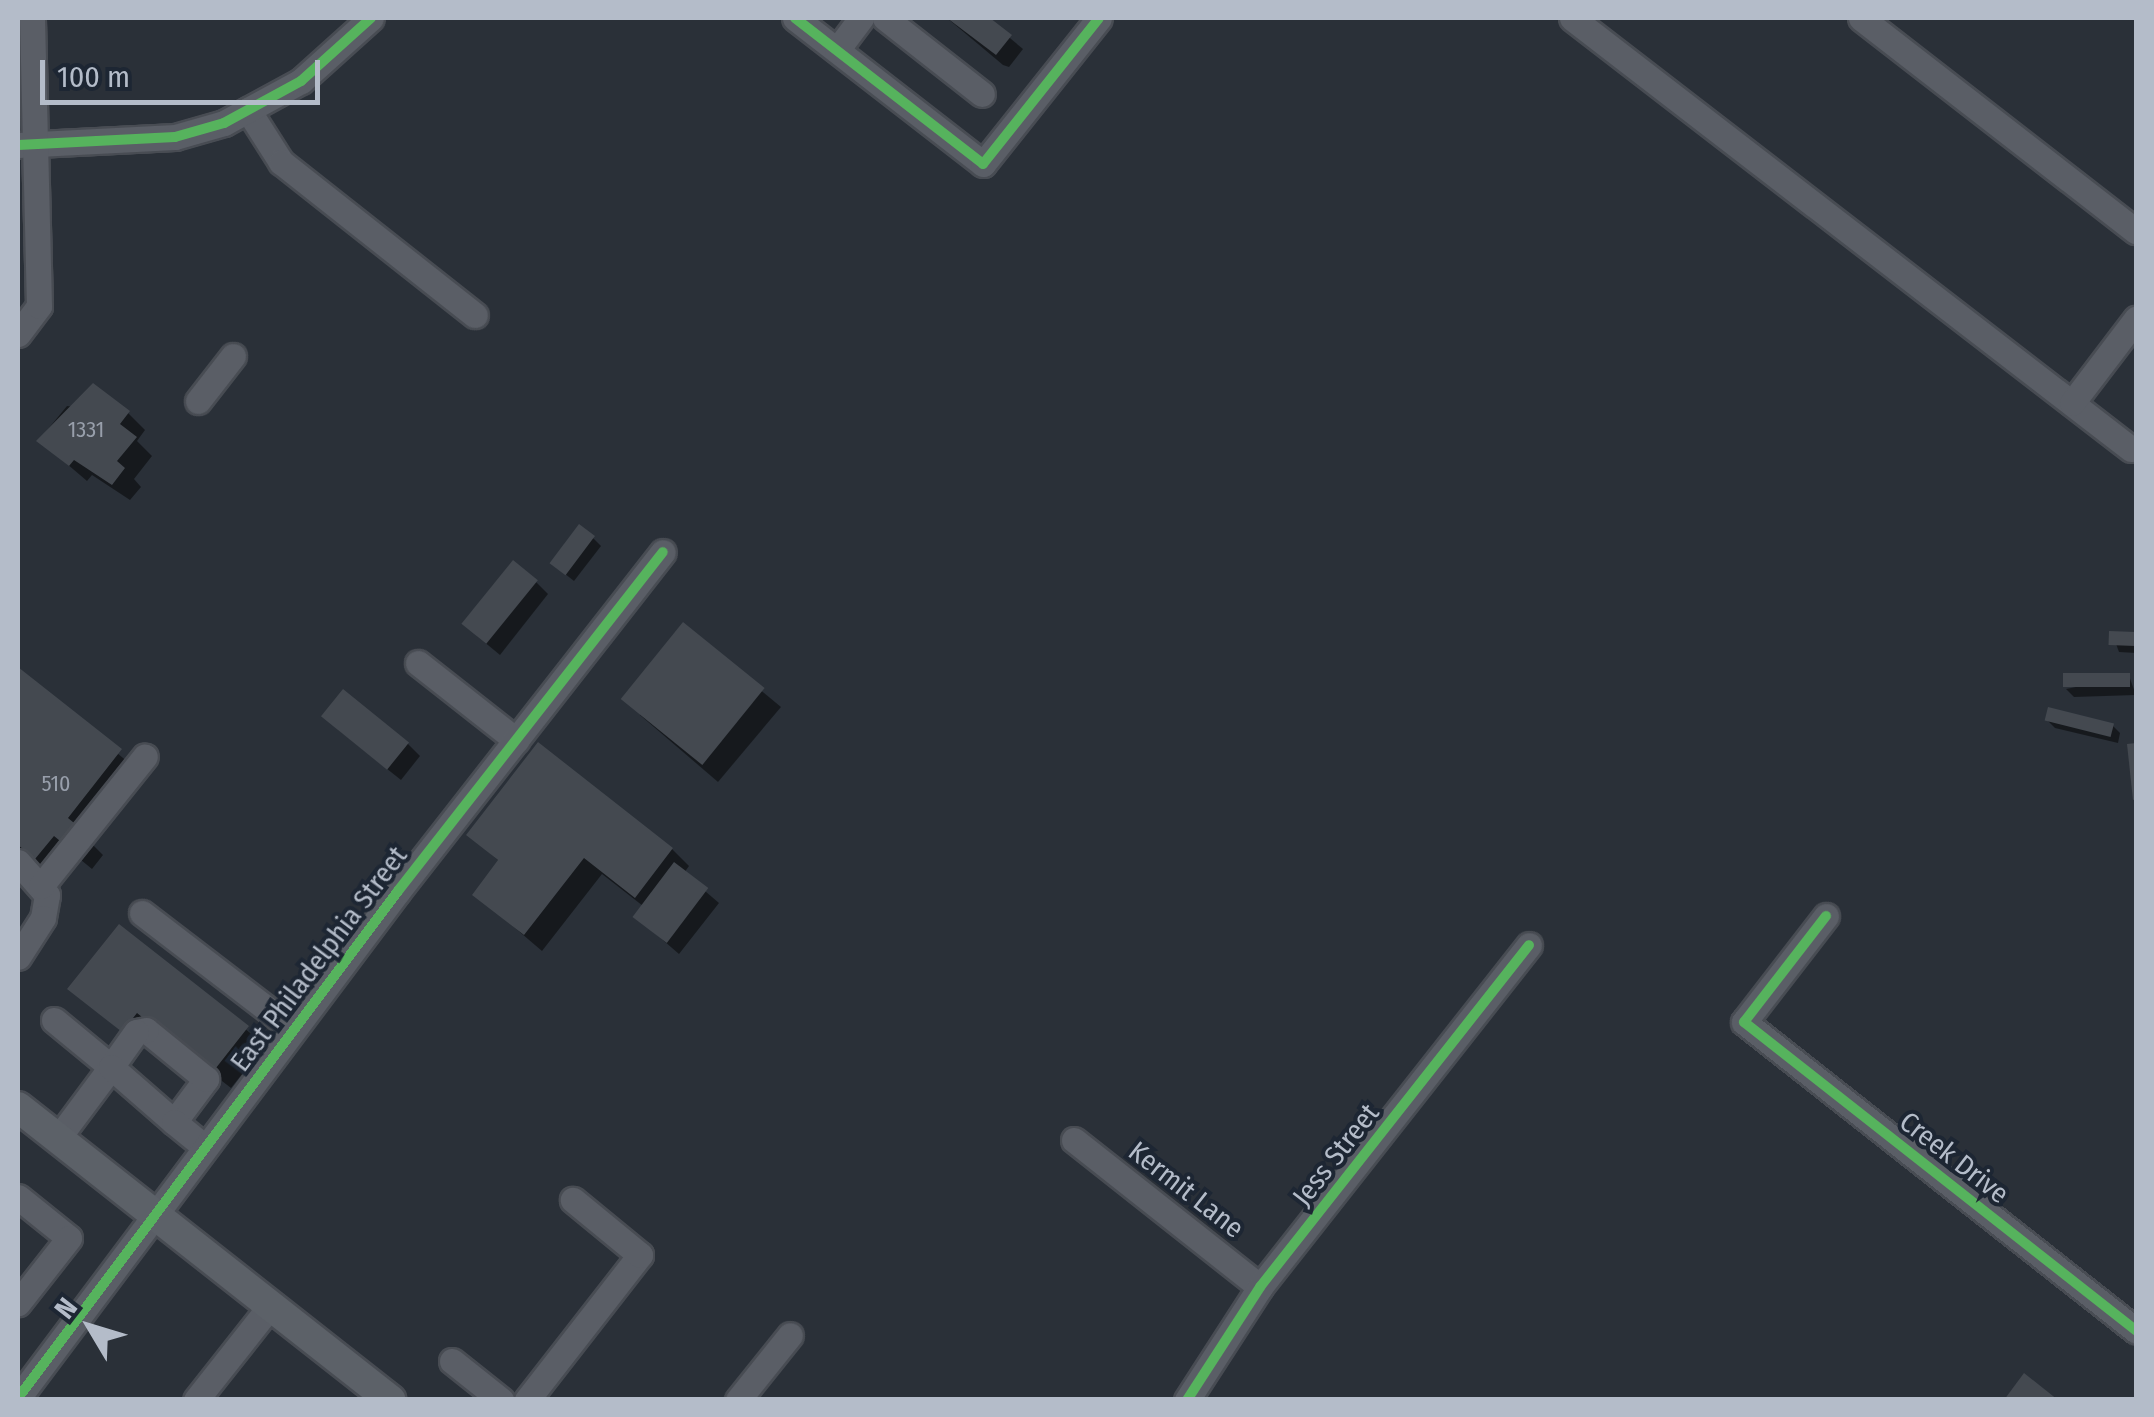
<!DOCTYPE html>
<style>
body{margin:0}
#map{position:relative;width:2154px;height:1417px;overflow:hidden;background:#2a3038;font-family:"Fira Sans Condensed",sans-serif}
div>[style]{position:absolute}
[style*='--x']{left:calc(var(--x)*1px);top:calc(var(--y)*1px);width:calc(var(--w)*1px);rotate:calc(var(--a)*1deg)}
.shadow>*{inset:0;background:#0007}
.building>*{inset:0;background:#444950;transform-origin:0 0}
.roads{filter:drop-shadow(2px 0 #484c53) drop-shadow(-2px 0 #484c53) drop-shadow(0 2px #484c53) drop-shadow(0 -2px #484c53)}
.minor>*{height:25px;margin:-12.5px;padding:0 12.5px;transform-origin:12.5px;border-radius:12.5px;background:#5a5e66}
.major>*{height:30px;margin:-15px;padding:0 15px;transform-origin:15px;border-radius:15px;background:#5c6168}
.cycleway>*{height:10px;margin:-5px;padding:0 5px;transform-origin:5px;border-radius:5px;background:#56b35d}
span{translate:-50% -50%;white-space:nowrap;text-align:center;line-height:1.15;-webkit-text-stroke:8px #1d2633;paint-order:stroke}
.number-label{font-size:22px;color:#989fab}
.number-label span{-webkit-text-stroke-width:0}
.street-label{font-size:28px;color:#b4bcc9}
.frame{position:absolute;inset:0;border:20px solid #b4bcc9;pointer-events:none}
.north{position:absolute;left:40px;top:1277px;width:100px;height:100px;-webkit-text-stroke:8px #1d2633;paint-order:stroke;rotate:308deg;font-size:28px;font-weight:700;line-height:40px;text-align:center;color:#b4bcc9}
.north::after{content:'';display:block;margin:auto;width:35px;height:45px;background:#b4bcc9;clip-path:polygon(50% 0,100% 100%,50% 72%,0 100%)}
.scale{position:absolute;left:40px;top:60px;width:280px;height:45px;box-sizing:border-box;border:5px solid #b4bcc9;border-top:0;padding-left:12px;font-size:30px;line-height:35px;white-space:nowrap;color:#b4bcc9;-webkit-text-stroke:8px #1d2633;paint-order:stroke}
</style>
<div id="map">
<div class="shadow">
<div style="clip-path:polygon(947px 18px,986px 18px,1023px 49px,1009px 67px,1003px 65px)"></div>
<div style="clip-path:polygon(67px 406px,128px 413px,145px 430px,137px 441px,152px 456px,134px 479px,141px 487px,130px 500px,92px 475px,87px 481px,39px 440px)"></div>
<div style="clip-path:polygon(593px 538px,601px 546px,574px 581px,560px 570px)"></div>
<div style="clip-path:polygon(536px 582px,548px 594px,500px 655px,477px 636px)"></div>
<div style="clip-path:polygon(683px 626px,781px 707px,718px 782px,640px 715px)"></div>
<div style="clip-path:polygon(2112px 633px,2136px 635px,2136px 653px,2119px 652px)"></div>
<div style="clip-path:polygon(18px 671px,146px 777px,93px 845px,103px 855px,92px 869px,81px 860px,62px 883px,18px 848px)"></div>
<div style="clip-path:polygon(2129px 676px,2136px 695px,2074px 697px,2066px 689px)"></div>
<div style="clip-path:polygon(2047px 720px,2112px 725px,2120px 733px,2118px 743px,2055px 728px)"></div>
<div style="clip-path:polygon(337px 729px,408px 744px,420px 756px,401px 780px)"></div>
<div style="clip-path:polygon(469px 835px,672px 849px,689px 866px,684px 873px,719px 903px,679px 954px,635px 916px,643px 906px,602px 874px,542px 951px,475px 894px,500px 862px)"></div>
<div style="clip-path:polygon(120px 927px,265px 1045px,231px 1088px,155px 1029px,140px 1047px,71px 989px)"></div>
</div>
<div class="building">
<div style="clip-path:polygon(947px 18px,990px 18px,1012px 35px,996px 55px)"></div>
<div style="clip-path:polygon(93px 383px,130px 411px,120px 424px,137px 437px,117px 461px,125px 468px,112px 485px,74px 460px,69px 466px,36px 441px)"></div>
<div style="left:579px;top:524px;width:20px;height:49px;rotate:37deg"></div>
<div style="left:513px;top:560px;width:32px;height:82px;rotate:39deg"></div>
<div style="left:683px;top:622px;width:105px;height:99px;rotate:39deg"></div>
<div style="left:2109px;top:631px;width:27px;height:14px;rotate:2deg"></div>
<div style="clip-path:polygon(18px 667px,122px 749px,68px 818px,79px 827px,65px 845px,54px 836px,35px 859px,18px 845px)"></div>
<div style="left:2130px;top:673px;width:14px;height:67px;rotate:90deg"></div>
<div style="left:343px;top:689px;width:85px;height:35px;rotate:39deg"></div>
<div style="left:2048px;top:707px;width:68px;height:14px;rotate:14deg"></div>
<div style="clip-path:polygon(538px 742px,673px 848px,635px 898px,584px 858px,524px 935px,472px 895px,498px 860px,466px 835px)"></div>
<div style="clip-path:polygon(2136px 743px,2136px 799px,2133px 800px,2127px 744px)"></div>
<div style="left:674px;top:862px;width:43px;height:69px;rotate:37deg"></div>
<div style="clip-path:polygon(119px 924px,249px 1026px,212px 1073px,137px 1013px,122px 1032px,67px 989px)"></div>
<div style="clip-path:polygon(2024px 1373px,2058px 1400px,2004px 1400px)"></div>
</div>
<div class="roads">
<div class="minor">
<div style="--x:795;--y:18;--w:238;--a:37.8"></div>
<div style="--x:983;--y:164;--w:186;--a:-51.5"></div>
<div style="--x:885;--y:18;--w:123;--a:38.1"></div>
<div style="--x:1572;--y:18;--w:706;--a:37.63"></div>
<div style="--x:1861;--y:18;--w:348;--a:37.8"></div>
<div style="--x:837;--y:50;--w:40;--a:-53"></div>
<div style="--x:248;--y:110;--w:62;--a:57.6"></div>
<div style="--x:281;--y:162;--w:247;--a:38.3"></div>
<div style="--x:18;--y:145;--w:157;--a:-2.9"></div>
<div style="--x:175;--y:137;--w:51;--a:-15.9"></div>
<div style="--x:224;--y:123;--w:88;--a:-28.6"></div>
<div style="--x:301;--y:81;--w:94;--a:-42"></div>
<div style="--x:18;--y:334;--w:35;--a:-53"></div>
<div style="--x:39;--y:306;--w:288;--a:-91.4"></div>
<div style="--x:198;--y:401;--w:57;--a:-52.1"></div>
<div style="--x:2072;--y:403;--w:106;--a:-52.7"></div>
<div style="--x:418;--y:663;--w:125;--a:38.2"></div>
<div style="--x:18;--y:862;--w:44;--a:48.7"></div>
<div style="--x:47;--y:895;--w:23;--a:100"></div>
<div style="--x:43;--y:918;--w:46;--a:122.7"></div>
<div style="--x:41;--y:886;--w:166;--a:-51.3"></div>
<div style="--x:142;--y:913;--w:190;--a:37.5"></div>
<div style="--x:1826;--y:916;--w:134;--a:127.7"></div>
<div style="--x:1744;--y:1022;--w:499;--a:38.2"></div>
<div style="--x:54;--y:1020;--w:74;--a:39.5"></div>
<div style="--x:111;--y:1067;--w:89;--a:126.7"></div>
<div style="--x:174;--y:1122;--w:54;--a:-53.3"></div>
<div style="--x:206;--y:1079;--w:77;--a:-140.8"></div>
<div style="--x:146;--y:1030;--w:10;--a:169"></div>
<div style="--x:136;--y:1032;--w:43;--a:125.5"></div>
<div style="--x:111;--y:1067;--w:84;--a:41.1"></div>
<div style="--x:174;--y:1122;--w:38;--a:39"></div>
<div style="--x:1074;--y:1140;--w:237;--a:38.3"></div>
<div style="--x:18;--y:1197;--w:65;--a:38.8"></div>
<div style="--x:69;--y:1238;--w:83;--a:128.1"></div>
<div style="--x:452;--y:1361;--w:63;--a:38.5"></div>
<div style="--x:18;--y:1398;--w:634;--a:-53.15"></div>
<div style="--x:398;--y:891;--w:430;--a:-52"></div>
<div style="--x:196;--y:1400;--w:121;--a:-51.7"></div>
<div style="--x:527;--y:1400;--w:184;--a:-52.1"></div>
<div style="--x:640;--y:1255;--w:87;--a:-140.6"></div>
<div style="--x:738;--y:1400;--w:83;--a:-51.3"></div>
<div style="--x:1187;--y:1400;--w:135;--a:-57.1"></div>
<div style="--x:1260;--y:1287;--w:435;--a:-51.8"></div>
</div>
<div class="major">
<div style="--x:18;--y:1107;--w:474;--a:38.2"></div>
</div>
</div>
<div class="cycleway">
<div style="--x:795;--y:18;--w:238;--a:37.8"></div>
<div style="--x:983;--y:164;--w:186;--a:-51.5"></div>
<div style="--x:18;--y:145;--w:157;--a:-2.9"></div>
<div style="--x:175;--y:137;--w:51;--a:-15.9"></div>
<div style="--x:224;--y:123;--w:88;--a:-28.6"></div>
<div style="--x:301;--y:81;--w:94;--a:-42"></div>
<div style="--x:1826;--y:916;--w:134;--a:127.7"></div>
<div style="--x:1744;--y:1022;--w:499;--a:38.2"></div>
<div style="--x:18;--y:1398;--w:634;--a:-53.15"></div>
<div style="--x:398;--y:891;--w:430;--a:-52"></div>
<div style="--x:1187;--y:1400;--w:135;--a:-57.1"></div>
<div style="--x:1260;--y:1287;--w:435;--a:-51.8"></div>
</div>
<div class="number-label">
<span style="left:86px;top:430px">1331</span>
<span style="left:56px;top:784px">510</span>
</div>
<div class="street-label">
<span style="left:319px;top:959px;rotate:-53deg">East Philadelphia Street</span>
<span style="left:1336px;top:1155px;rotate:-52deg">Jess Street</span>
<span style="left:1954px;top:1158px;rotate:38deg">Creek Drive</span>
<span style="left:1186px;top:1190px;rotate:38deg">Kermit Lane</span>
</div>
<div class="frame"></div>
<div class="north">N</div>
<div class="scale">100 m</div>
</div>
